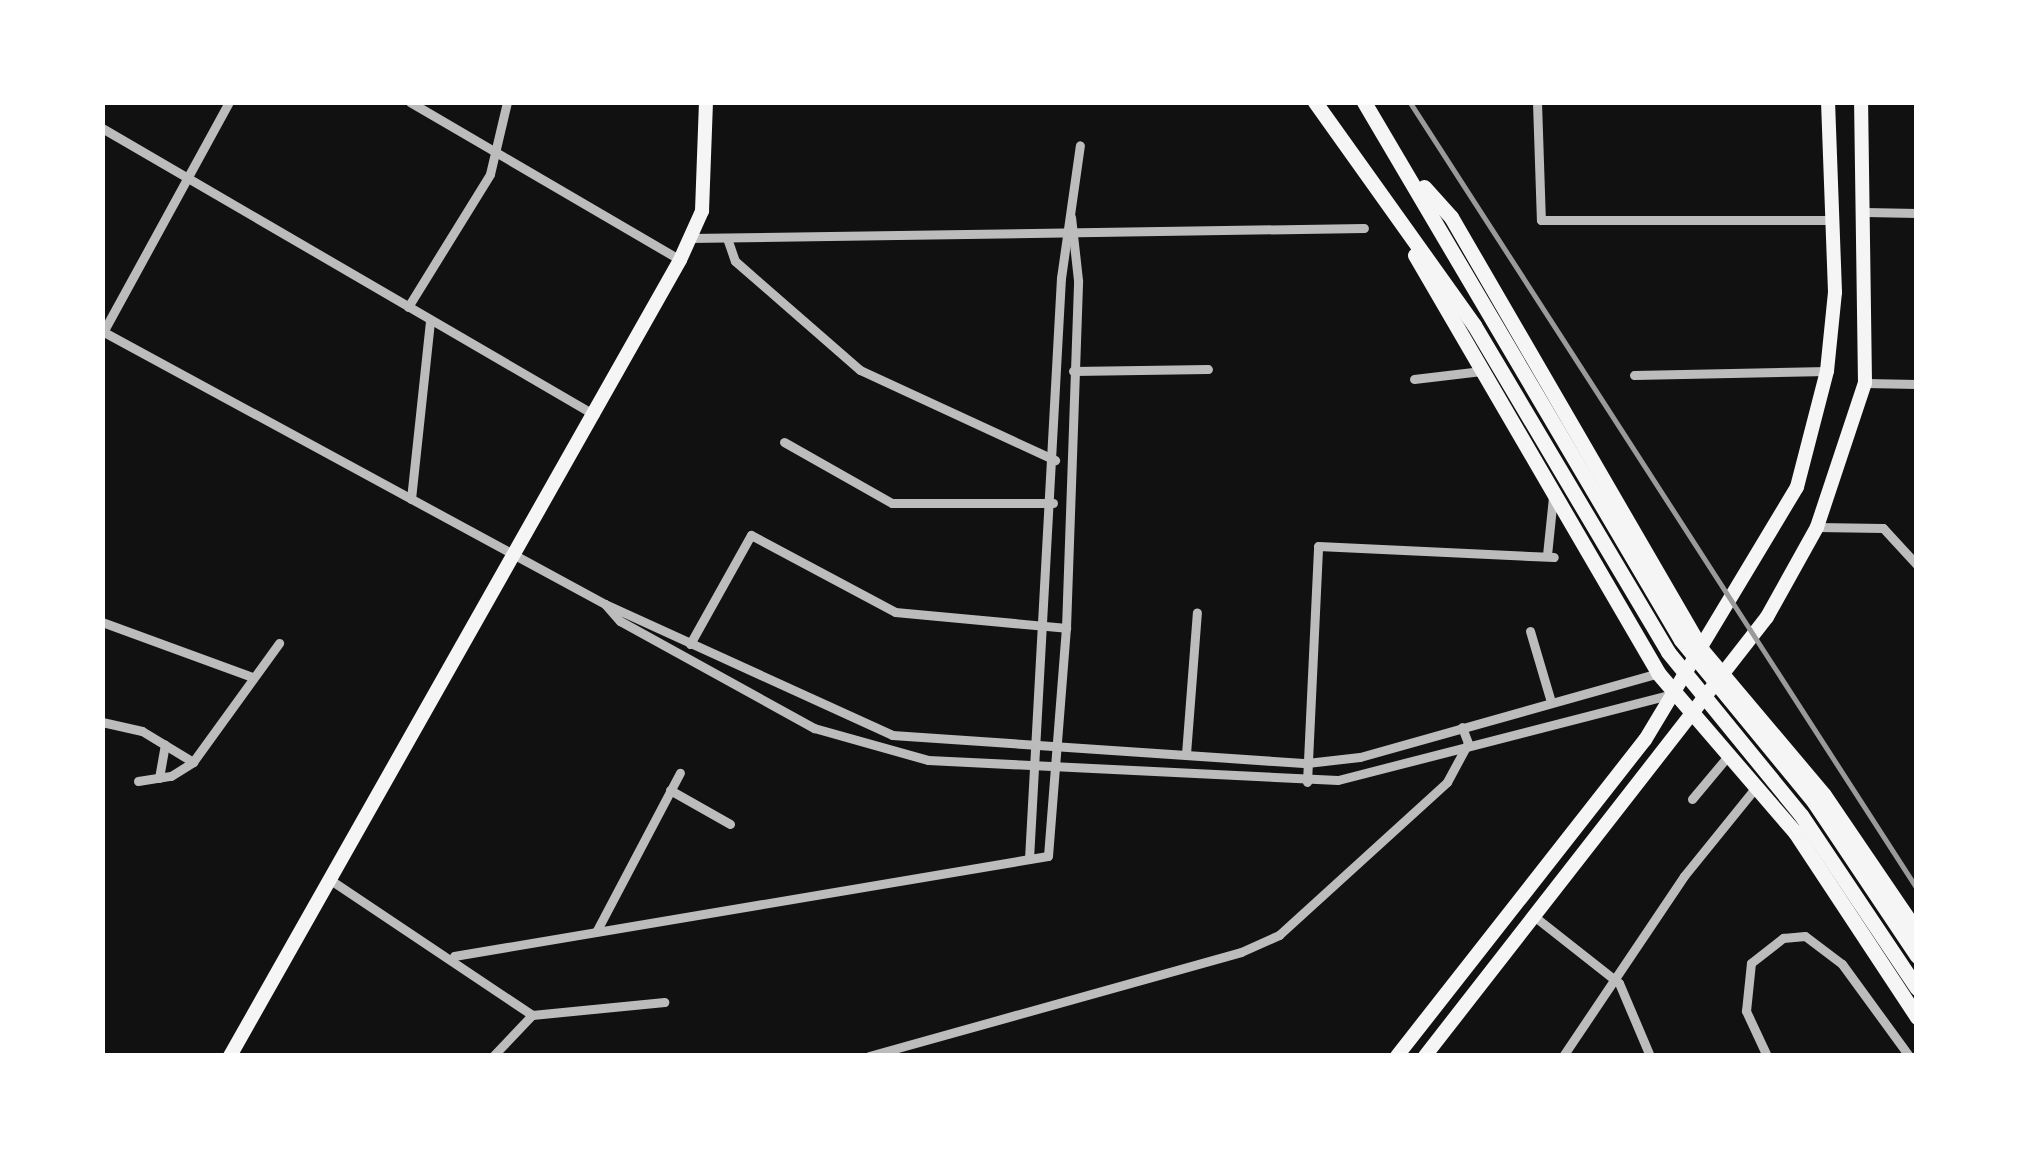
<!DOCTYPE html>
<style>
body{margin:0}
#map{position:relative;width:2019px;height:1158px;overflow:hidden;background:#111;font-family:"Exo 2",sans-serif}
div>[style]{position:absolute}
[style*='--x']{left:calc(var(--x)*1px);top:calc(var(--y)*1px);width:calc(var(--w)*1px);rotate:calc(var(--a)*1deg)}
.minor>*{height:9px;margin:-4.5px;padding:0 4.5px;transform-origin:4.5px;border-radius:4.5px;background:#bcbcbc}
.secondary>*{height:14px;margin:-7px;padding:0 7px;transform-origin:7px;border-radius:7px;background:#f5f5f5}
.primary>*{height:15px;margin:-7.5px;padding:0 7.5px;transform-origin:7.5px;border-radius:7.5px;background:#f5f5f5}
.rail>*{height:4.5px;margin:-2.25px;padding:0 2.25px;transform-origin:2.25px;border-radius:2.25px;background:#9a9a9a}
span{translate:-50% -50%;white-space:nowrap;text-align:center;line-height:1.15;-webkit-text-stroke:9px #fff;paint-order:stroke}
.frame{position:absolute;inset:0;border:105px solid #fff;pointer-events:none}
</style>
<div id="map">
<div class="minor">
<div style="--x:410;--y:102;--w:313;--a:30.3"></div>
<div style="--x:1537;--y:102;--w:118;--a:88.1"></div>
<div style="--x:1541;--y:220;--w:292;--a:0"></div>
<div style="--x:102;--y:128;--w:570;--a:30.21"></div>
<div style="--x:1865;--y:212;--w:52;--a:1.1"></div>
<div style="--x:690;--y:238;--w:674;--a:-0.85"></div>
<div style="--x:727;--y:238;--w:24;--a:71"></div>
<div style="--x:735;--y:261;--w:166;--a:41.1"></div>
<div style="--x:860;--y:370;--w:215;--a:24.8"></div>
<div style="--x:408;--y:307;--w:156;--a:-58.3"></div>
<div style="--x:490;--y:174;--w:74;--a:-76.7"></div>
<div style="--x:102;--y:331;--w:572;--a:28.49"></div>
<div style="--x:605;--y:604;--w:315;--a:24.5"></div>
<div style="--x:892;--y:735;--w:416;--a:3.9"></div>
<div style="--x:1307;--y:763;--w:53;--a:-6.5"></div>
<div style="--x:1360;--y:757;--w:310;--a:-15.7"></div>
<div style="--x:102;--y:334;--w:264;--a:-61.3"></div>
<div style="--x:1073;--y:371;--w:135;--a:-0.8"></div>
<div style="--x:1634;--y:375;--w:193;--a:-1.2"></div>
<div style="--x:1414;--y:379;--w:68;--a:-6.7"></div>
<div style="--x:1865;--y:383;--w:52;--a:1.1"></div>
<div style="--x:784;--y:442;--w:124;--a:29.5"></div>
<div style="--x:892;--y:503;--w:161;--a:0"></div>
<div style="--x:411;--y:499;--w:179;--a:-83.9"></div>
<div style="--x:1817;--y:527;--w:66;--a:0.9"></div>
<div style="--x:1883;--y:528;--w:50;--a:47.4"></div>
<div style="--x:1547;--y:555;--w:58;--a:-84.1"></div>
<div style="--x:605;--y:604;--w:23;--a:49"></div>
<div style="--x:620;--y:621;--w:222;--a:28.9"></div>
<div style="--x:814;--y:728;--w:118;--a:15.7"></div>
<div style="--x:928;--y:760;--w:410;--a:2.8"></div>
<div style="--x:1338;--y:780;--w:343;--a:-14.4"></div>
<div style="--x:102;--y:622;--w:160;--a:20.1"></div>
<div style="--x:1530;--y:631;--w:74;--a:73.5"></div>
<div style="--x:690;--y:644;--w:125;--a:-60.8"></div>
<div style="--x:751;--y:535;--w:163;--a:28.1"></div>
<div style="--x:895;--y:612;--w:172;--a:5.3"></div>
<div style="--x:102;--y:722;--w:41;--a:12.7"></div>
<div style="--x:142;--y:731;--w:60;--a:31.3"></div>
<div style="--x:1186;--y:754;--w:142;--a:-85.6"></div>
<div style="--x:159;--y:778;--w:34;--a:-80"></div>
<div style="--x:138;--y:781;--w:33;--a:-9"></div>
<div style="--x:171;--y:776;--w:26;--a:-32"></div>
<div style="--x:193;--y:762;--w:147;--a:-54.1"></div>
<div style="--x:1307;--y:782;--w:236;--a:-87.3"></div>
<div style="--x:1318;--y:546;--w:236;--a:2.7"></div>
<div style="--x:670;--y:790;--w:69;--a:29.5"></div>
<div style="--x:1692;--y:799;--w:56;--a:-50.1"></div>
<div style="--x:1029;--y:859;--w:582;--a:-86.85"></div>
<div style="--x:1061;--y:278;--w:134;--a:-81.9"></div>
<div style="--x:332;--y:881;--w:241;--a:33.8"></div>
<div style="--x:1535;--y:917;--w:107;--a:38.2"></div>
<div style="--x:1619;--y:983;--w:79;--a:67"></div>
<div style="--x:596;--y:932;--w:180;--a:-62.2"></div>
<div style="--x:454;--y:956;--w:602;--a:-9.56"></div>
<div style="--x:1048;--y:856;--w:229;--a:-85.5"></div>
<div style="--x:1066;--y:628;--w:348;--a:-88"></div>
<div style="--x:1078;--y:280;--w:63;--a:-96.3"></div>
<div style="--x:532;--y:1015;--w:133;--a:-5.6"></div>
<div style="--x:493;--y:1056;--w:57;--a:-46.4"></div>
<div style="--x:869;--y:1056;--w:386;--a:-15.6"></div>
<div style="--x:1241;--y:952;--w:42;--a:-24.1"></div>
<div style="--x:1279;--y:935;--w:227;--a:-42.3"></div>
<div style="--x:1447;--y:782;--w:44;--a:-61.7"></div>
<div style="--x:1468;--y:743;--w:17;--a:-111"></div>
<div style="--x:1563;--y:1056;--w:217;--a:-56.1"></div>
<div style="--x:1684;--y:876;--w:114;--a:-51"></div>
<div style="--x:1767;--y:1056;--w:50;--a:-115"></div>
<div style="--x:1746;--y:1011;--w:48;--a:-84.1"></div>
<div style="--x:1751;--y:963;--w:41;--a:-38"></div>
<div style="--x:1783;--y:938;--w:22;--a:-5"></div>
<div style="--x:1805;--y:936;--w:46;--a:37.1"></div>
<div style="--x:1842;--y:964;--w:114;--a:53.9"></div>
</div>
<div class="secondary">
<div style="--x:230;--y:1056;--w:914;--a:-60.52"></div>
<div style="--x:680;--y:260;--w:54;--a:-65.8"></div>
<div style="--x:702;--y:211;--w:109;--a:-87.9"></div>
<div style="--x:1397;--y:1056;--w:402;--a:-51.9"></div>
<div style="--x:1645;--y:740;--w:295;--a:-59"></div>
<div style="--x:1797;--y:487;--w:120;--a:-75.5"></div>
<div style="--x:1827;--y:371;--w:79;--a:-84.2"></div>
<div style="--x:1835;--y:292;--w:190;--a:-92.1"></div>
<div style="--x:1425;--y:1056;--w:556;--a:-52.08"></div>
<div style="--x:1767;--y:617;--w:103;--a:-60.9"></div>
<div style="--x:1817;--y:527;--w:152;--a:-71.6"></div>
<div style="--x:1865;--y:383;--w:281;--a:-90.8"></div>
</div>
<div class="primary">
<div style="--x:1315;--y:102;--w:274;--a:54.5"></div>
<div style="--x:1474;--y:325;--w:380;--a:59.3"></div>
<div style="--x:1668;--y:652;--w:210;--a:50.8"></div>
<div style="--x:1801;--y:815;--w:208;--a:56.2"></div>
<div style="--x:1364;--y:102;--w:624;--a:59.49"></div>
<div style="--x:1681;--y:640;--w:210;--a:50.6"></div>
<div style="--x:1814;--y:802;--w:185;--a:56.2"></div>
<div style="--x:1424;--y:187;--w:40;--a:48"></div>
<div style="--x:1451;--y:217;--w:500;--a:59.9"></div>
<div style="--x:1702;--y:650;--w:189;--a:49.9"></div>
<div style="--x:1824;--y:795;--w:166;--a:55.8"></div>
<div style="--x:1415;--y:255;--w:484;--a:59.8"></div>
<div style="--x:1658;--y:673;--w:210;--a:49.3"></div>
<div style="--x:1795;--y:832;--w:222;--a:56.6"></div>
</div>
<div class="rail">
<div style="--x:1410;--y:102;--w:935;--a:57.18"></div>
</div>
<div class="frame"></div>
</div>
